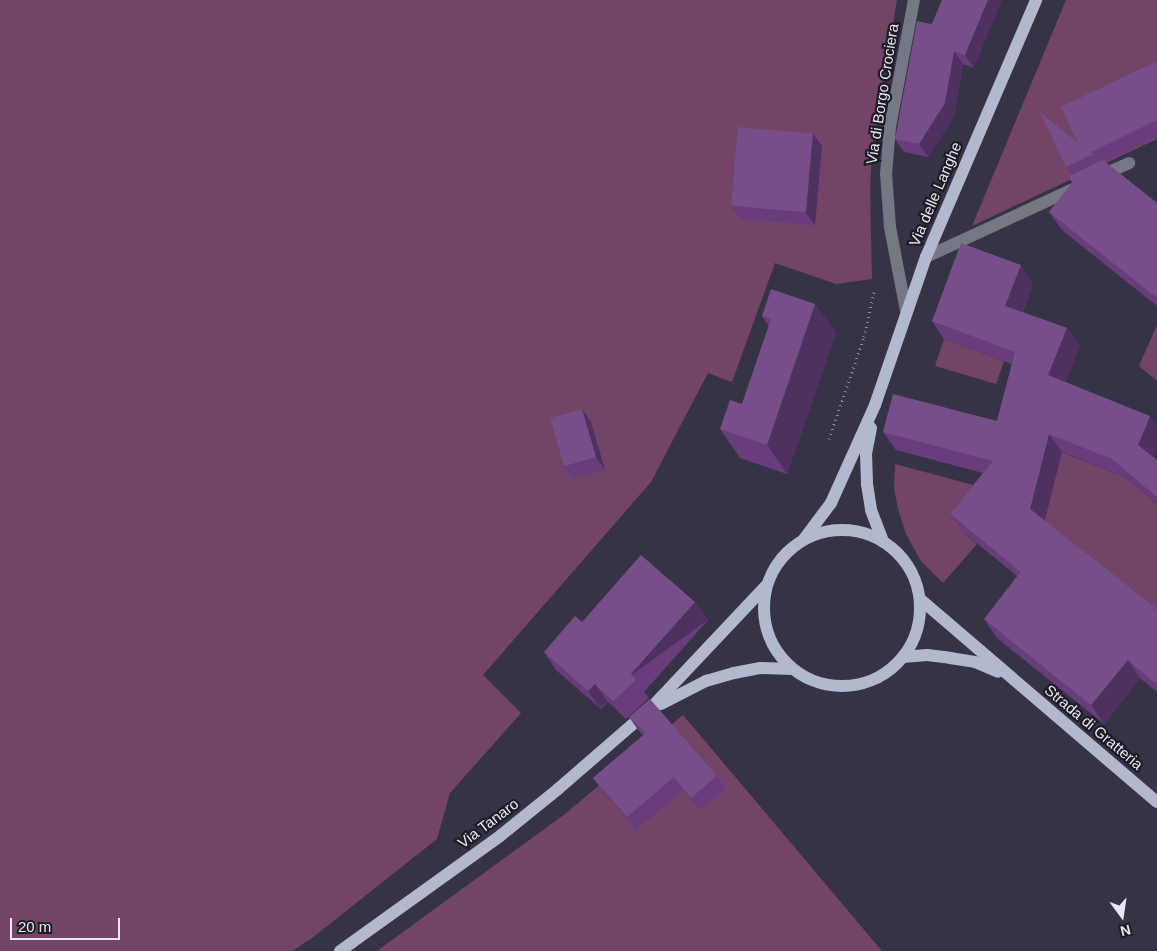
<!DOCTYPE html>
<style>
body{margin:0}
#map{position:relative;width:1157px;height:951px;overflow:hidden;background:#373347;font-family:Helvetica,sans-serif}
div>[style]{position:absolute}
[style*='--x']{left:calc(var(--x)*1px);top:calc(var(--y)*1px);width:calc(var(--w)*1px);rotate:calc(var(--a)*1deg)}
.green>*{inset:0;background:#734467}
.path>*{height:3px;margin-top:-1.5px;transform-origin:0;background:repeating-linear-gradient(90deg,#8c899a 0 1px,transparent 0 5px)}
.minor>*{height:12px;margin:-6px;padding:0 6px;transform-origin:6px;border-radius:6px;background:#757882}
.major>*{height:12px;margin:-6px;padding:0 6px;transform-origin:6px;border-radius:6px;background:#b2b8cd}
.major>.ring{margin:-6px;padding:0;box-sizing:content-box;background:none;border:12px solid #b2b8cd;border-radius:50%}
.wall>*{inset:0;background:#693d7b}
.shaded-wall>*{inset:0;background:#4f3161;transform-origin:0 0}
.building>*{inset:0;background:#764f88;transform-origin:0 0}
span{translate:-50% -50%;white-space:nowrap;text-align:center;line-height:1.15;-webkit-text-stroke:4.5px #1e1c25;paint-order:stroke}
.street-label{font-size:15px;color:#e9e7f4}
.north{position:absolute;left:1097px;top:891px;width:50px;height:50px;-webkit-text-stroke:4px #1e1c25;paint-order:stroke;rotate:166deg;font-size:14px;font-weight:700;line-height:20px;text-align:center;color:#e9e7f4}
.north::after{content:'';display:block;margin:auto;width:18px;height:22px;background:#e9e7f4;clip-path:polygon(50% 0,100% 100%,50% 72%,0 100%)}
.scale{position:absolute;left:10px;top:918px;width:110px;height:22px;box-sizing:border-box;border:2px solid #e9e7f4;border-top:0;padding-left:6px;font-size:15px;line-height:18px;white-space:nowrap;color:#e9e7f4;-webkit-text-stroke:4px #1e1c25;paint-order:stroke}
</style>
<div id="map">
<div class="green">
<div style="clip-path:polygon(0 0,897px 0,873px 141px,870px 188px,872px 279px,836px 284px,775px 263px,732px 382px,708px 373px,651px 482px,483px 675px,521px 713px,450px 793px,437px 839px,312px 938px,292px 951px,0 951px)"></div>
<div style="clip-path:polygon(1066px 0,1157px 0,1157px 139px,972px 226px)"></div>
<div style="clip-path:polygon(1157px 325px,1157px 381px,1139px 366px)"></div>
<div style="clip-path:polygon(944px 339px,1004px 361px,996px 384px,935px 366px)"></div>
<div style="clip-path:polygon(1061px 452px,1125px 477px,1157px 504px,1157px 619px,963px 532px,977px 544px,943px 583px,921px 561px,906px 534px,898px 509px,894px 488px,895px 464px,996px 491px,1052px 489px)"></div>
<div style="clip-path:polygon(683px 715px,882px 951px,377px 951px,565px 814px)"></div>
</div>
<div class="path">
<div style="--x:829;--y:439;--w:108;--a:-71.1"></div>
<div style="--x:864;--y:337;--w:46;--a:-77.5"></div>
</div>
<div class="minor">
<div style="--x:1100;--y:176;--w:32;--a:-24"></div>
<div style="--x:926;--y:257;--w:170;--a:-24.8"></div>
<div style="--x:906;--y:311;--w:86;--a:-100.8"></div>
<div style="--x:890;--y:227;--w:53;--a:-94.3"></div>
<div style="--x:886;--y:174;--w:47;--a:-85.1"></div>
<div style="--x:890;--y:127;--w:129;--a:-79.3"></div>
</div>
<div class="major">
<div style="--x:871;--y:428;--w:26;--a:101"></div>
<div style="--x:866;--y:454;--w:30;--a:88"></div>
<div style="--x:867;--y:484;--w:26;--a:81"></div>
<div style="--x:871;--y:510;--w:34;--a:69"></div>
<div class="ring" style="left:764px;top:530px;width:144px;height:144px"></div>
<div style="--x:804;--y:539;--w:45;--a:-53.1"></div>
<div style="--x:831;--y:503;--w:107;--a:-65.8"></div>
<div style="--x:875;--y:405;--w:157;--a:-71"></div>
<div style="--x:926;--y:257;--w:280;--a:-66.8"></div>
<div style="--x:920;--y:599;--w:312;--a:40.6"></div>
<div style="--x:903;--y:657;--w:24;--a:-5"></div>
<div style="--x:927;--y:655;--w:23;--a:7"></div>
<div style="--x:950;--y:658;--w:25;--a:9"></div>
<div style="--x:975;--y:662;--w:25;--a:23"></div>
<div style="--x:661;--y:704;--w:51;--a:-27.1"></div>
<div style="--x:706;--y:681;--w:29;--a:-16"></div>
<div style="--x:734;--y:673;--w:26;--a:-11"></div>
<div style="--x:760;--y:668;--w:32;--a:2"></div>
<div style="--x:340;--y:951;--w:197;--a:-35.7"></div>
<div style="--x:500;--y:836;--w:75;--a:-39"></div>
<div style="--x:558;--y:789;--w:119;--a:-40.9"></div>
<div style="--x:648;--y:711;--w:172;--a:-46.7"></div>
</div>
<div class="wall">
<div style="clip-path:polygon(942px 0,974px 68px,963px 64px,954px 116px,928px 157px,904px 152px,895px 139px,932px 24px)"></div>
<div style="clip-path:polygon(1157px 61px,1157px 137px,1105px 162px,1157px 203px,1157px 306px,1062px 230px,1049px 212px,1072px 183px,1071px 174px,1066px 167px,1078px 143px)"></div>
<div style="clip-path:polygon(813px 134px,822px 146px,815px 225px,740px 219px,731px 206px)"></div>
<div style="clip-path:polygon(1033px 283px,1023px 312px,1067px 328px,1080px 346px,1065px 382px,1157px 425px,1157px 449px,1154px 457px,1157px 460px,1157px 504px,1125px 477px,1062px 452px,1044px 521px,1157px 609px,1157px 692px,1140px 678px,1104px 724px,997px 638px,984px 619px,1017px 576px,963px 532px,950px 514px,983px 473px,896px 450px,883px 432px,997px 421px,1012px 364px,944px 339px,932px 321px)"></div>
<div style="clip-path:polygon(815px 304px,836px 333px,787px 474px,740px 458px,720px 429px,742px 404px,769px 326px,762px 316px)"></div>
<div style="clip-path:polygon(582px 409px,591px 422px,605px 470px,572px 479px,563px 467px)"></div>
<div style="clip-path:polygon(695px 602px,708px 620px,644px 692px,649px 698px,626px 719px,608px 702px,601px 709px,556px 670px,544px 652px,582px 622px)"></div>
<div style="clip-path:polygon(629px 717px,717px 776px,726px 789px,700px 810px,683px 790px,636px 830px,602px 790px,593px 778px,643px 735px,638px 730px)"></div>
</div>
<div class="shaded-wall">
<div style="clip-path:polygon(988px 0,1002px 0,974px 68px,965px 55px)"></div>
<div style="clip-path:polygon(954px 51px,963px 64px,954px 116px,928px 157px,919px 144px)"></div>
<div style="clip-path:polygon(813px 134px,822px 146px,815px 225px,806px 213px)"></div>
<div style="clip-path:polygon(1021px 265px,1033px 283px,1018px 325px,1005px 306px)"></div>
<div style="clip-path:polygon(815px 304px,836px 333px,787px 474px,767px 445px)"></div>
<div style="clip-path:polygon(1067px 328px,1080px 346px,1061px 394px,1048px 375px)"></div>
<div style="clip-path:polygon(582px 409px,591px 422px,605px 470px,596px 457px)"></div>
<div style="clip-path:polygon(1150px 416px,1157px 425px,1157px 449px,1151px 463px,1138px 445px)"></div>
<div style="clip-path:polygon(1049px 434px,1062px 452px,1043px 528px,1030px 509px)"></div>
<div style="left:695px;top:602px;width:22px;height:96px;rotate:54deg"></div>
<div style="clip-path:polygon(1128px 660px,1140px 678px,1104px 724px,1091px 705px)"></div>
<div style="left:595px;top:684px;width:22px;height:10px;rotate:54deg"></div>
</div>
<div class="building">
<div style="clip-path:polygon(942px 0,988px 0,965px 55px,954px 51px,945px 103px,919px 144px,895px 139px,917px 21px,932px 24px)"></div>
<div style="clip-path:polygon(1157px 61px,1157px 120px,1091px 152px,1093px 154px,1066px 167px,1040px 112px,1078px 143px,1061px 107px)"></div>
<div style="left:738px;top:127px;width:75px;height:79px;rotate:5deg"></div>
<div style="clip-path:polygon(1103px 160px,1157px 203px,1157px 298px,1049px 212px,1072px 183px,1069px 176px)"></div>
<div style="clip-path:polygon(961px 243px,1021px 265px,1005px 306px,1067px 328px,1048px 375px,1150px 416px,1138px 445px,1157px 460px,1157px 497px,1112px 459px,1049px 434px,1030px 509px,1157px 609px,1157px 685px,1128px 660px,1091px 705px,984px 619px,1021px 572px,950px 514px,993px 461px,883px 432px,893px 394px,997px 421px,1015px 352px,932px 321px)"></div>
<div style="clip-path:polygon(771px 289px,815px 304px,767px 445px,720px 429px,730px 400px,742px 404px,771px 319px,762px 316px)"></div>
<div style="left:582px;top:409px;width:50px;height:33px;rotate:74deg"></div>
<div style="clip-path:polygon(641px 555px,695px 602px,631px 674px,636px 680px,613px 701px,595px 684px,588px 691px,544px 652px,575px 616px,582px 622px)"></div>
<div style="clip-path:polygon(650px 699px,717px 776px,691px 798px,674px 777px,627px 817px,593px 778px,646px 733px,629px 717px)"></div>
</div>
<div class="street-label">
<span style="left:882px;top:94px;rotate:-81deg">Via di Borgo Crociera</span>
<span style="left:935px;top:194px;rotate:-67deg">Via delle Langhe</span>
<span style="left:1094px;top:727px;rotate:40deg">Strada di Gratteria</span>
<span style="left:488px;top:823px;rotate:-37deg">Via Tanaro</span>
</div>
<div class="north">N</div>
<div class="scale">20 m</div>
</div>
